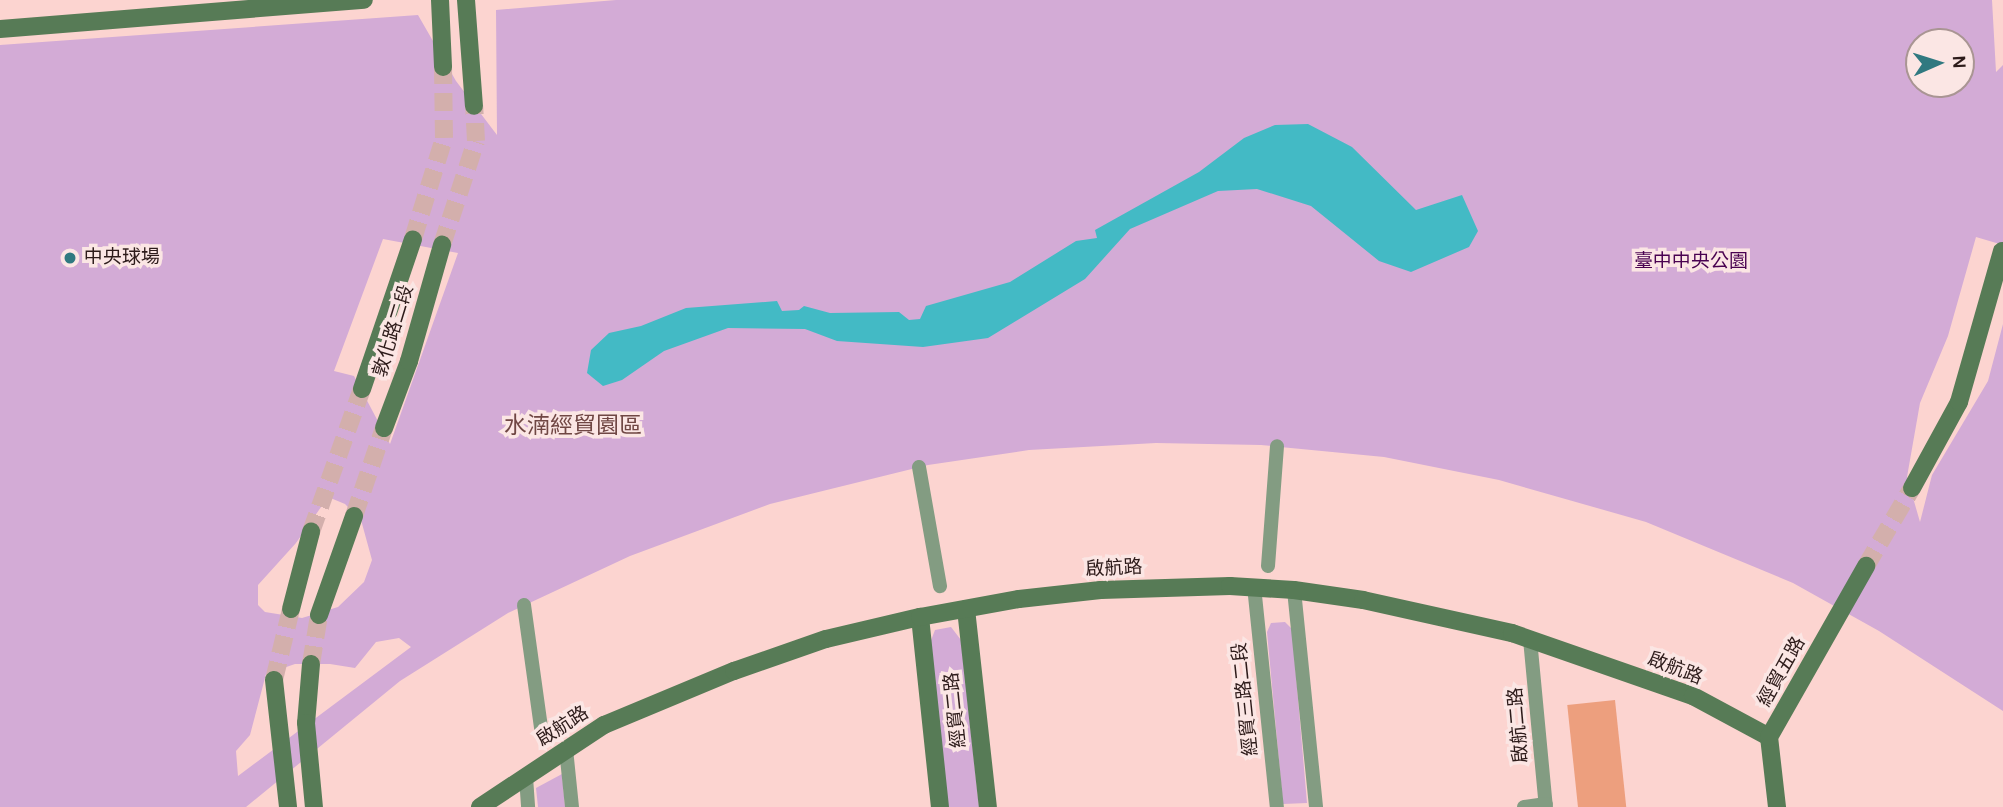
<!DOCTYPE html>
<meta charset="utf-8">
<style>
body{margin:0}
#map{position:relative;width:2003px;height:807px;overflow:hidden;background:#fcd4d0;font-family:Karla,"Noto Sans TC",sans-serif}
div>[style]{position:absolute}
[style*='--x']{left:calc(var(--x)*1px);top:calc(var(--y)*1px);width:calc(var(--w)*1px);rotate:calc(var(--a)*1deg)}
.green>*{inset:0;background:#d3abd6}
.water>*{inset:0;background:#43bac5}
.building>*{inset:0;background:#ed9f7e;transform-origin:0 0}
.secondary-tunnel>*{height:18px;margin-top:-9px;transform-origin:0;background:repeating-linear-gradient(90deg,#d3afac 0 18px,transparent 0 27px)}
.street>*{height:14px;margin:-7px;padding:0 7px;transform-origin:7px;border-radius:7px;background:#839c82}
.secondary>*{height:18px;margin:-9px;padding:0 9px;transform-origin:9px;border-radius:9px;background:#577b56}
.dots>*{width:19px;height:19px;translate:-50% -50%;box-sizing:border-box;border:4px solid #fbe6e4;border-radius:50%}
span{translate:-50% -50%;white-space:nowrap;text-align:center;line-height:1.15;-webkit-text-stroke:7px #fbe6e4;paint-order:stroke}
.poi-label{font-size:19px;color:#2d1b1a}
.left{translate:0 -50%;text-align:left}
.park-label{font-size:19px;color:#490250}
.street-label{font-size:19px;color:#2d1b1a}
.quarter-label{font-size:23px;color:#704744}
.north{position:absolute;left:1905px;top:28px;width:70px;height:70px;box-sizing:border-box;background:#fbe6e4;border:2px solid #a99593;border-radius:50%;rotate:87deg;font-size:19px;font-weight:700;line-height:28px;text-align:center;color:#2d1b1a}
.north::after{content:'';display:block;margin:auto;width:24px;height:32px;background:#307980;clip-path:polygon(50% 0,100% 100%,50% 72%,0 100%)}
</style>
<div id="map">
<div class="green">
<div style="clip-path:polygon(evenodd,616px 0,1992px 0,1996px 72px,2003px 65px,2003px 245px,1976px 237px,1948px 336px,1920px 403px,1907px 477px,1920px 522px,1932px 475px,1988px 381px,2003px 324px,2003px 711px,1879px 631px,1793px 583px,1646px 522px,1499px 480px,1384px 457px,1261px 445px,1156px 443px,1029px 450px,928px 465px,770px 504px,630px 556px,508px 613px,400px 681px,246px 807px,0 807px,0 45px,418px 15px,456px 81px,497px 135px,496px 10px,616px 0,1919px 42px,1961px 42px,1961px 84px,1919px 84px,1919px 42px,616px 0,383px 239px,458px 253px,390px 444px,354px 376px,334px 371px,383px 239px,616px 0,328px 497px,345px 504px,361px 520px,372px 560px,364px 582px,338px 607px,302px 618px,265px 612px,258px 605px,258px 585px,296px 543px,328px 497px,616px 0,399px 638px,411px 647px,238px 776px,236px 751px,250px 735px,266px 674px,295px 664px,330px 664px,355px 668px,376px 642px,399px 638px)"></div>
<div style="clip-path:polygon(1285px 622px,1292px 629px,1307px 803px,1283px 804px,1267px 632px,1271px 623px)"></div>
<div style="clip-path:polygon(951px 627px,961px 640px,979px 807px,948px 807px,930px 643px,935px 630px)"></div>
<div style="clip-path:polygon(562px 774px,565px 807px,538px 807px,536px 788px)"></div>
</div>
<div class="water">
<div style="clip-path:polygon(1308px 124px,1352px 147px,1416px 210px,1462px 195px,1478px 231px,1469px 247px,1411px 272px,1379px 261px,1311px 206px,1257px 189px,1218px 191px,1130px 229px,1085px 279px,988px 338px,923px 347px,837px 341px,805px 329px,728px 328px,664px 351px,622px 380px,603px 386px,587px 373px,591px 350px,609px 333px,641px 326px,686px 308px,777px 301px,782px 311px,799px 310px,804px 306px,830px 313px,899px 312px,909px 320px,920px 319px,926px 306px,1010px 282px,1076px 241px,1097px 238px,1095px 230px,1199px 172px,1244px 138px,1275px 125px)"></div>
</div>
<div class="building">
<div style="left:1615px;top:700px;width:108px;height:48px;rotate:84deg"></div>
</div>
<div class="secondary-tunnel">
<div style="--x:413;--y:239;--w:106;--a:-72.9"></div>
<div style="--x:444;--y:138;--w:71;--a:-90.8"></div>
<div style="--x:442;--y:245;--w:109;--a:-71.9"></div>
<div style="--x:476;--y:141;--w:35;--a:-93"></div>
<div style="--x:354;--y:516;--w:93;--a:-71.2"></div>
<div style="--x:311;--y:532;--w:152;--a:-70.4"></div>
<div style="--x:1866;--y:566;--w:91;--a:-59.5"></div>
<div style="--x:311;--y:664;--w:50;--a:-80.7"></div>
<div style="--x:274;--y:680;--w:73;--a:-76.5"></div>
</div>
<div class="street">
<div style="--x:919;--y:467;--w:121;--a:80"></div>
<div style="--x:1268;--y:566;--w:120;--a:-85.7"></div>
<div style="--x:1254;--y:586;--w:222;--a:84.1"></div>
<div style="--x:1294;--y:590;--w:218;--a:84.2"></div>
<div style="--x:524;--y:605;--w:131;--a:82.1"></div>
<div style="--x:1530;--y:639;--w:169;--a:84.6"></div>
<div style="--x:566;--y:749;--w:58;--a:84.1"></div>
<div style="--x:526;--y:777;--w:30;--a:86"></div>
<div style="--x:1524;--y:807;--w:22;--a:-8"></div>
</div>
<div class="secondary">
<div style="--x:440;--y:0;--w:67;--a:87.4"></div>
<div style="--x:466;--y:0;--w:106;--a:85.7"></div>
<div style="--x:0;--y:29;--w:365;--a:-4.6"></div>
<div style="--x:362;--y:389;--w:158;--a:-71.2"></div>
<div style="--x:384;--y:428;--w:72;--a:-69.5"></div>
<div style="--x:409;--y:361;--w:121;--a:-74.1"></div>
<div style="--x:1912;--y:488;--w:98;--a:-61.3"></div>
<div style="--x:1959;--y:402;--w:157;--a:-74.1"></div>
<div style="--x:291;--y:609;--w:80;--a:-75.4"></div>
<div style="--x:966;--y:609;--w:199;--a:83.7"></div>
<div style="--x:319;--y:615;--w:105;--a:-70.5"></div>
<div style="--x:920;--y:617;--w:191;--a:84"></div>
<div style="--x:311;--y:664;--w:59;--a:94.8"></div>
<div style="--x:306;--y:723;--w:84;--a:84.6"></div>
<div style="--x:274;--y:680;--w:128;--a:83.7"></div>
<div style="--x:480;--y:807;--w:149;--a:-33.5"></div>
<div style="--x:604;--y:725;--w:141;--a:-22.6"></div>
<div style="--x:734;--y:671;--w:97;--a:-19.2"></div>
<div style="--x:826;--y:639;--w:97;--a:-13.2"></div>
<div style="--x:920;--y:617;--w:101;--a:-10.3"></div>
<div style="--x:1019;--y:599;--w:82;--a:-6.3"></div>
<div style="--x:1101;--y:590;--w:129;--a:-1.8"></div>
<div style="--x:1230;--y:586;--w:64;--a:3.6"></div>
<div style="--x:1294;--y:590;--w:70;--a:8.2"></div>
<div style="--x:1363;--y:600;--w:153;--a:12.5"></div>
<div style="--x:1512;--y:633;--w:192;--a:19.2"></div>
<div style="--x:1693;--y:696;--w:86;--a:28.3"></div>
<div style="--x:1777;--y:807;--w:70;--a:-96.5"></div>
<div style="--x:1769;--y:737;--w:197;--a:-60.4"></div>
</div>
<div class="dots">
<div style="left:70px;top:258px;background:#307980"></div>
</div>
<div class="poi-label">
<span class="left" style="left:84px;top:258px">中央球場</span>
</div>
<div class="park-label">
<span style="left:1691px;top:262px">臺中中央公園</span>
</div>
<div class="street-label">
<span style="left:394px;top:331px;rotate:-73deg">敦化路二段</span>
<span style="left:1114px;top:569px;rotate:-3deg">啟航路</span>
<span style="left:1675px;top:669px;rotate:21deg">啟航路</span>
<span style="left:1782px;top:672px;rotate:-61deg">經貿五路</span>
<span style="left:1246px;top:699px;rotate:-96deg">經貿三路二段</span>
<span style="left:956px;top:710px;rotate:-96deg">經貿二路</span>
<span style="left:1519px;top:725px;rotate:-95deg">啟航二路</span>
<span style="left:563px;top:727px;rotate:-33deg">啟航路</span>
</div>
<div class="quarter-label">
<span style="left:573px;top:426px">水湳經貿園區</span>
</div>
<div class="north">N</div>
</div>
